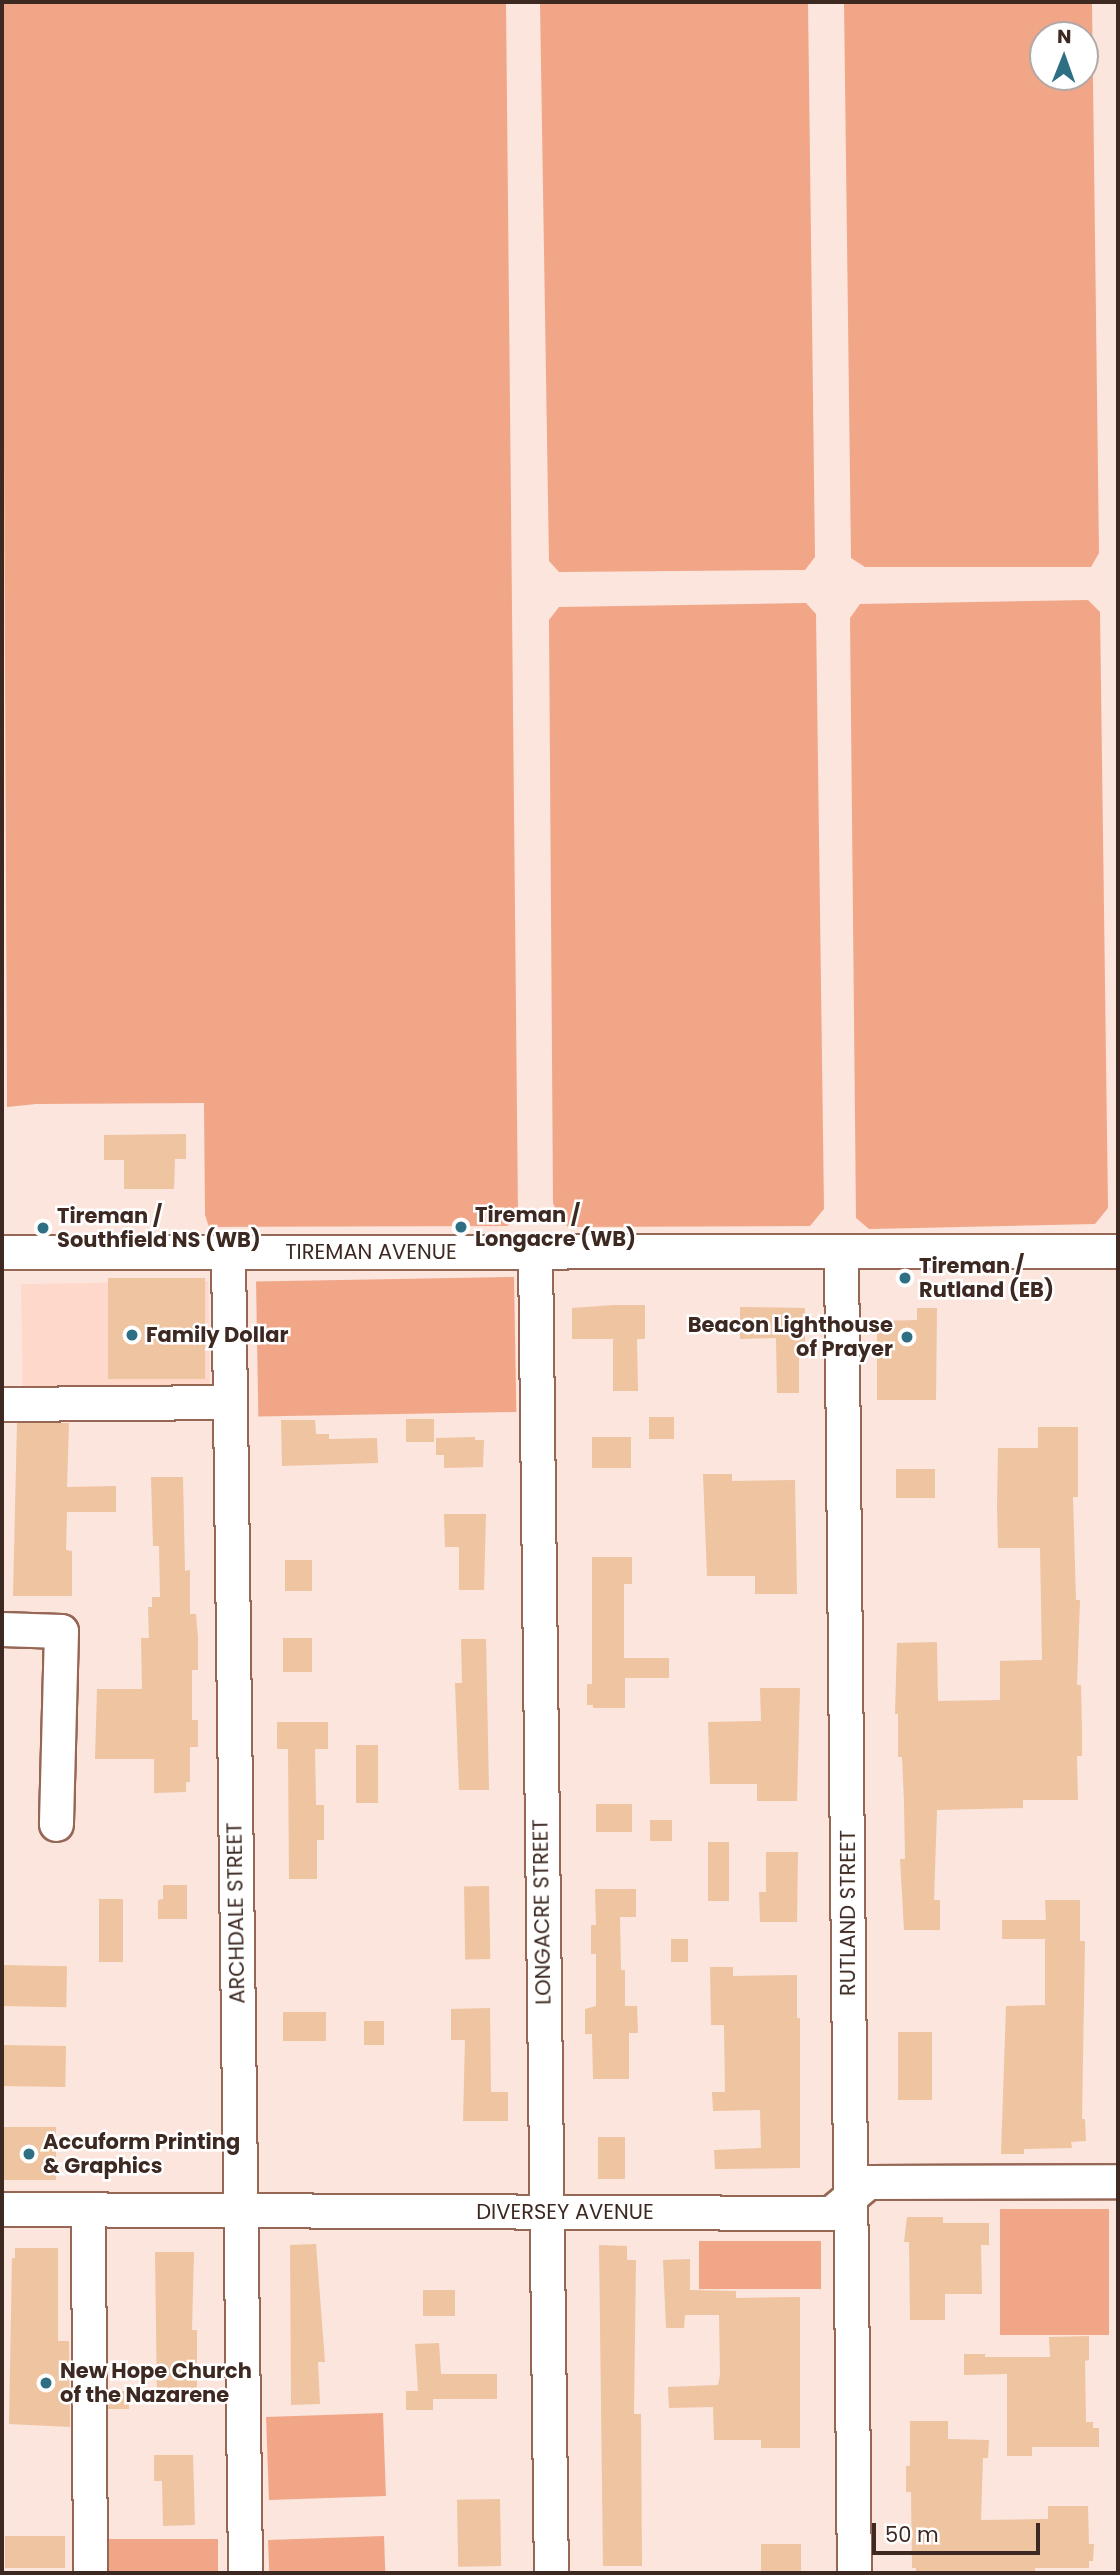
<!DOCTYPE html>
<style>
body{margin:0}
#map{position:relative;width:1120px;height:2575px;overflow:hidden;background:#fbe5dc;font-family:Poppins,sans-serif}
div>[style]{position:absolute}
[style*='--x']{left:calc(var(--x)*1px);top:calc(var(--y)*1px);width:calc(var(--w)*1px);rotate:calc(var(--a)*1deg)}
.built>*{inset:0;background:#fed8ca;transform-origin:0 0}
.green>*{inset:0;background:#f1a688;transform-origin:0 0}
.building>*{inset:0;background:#eec4a1;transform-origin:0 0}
.roads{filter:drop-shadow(2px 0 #966755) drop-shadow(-2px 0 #966755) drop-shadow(0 2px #966755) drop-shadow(0 -2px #966755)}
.minor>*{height:33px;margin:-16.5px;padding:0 16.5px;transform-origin:16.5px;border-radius:16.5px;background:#fff}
.dots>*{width:19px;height:19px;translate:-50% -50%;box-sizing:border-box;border:4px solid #fff;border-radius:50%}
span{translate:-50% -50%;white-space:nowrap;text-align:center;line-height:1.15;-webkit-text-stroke:5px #fff;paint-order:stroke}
.poi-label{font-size:21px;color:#3d2921;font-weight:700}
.left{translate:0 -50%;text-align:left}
.right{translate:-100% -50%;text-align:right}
.street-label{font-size:21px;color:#3d2921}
.frame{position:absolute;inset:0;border:4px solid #3d2921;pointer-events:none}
.north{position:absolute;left:1029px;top:21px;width:70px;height:70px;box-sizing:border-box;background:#fff;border:2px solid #b1a9a6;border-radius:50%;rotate:1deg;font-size:19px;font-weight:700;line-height:28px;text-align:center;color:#3d2921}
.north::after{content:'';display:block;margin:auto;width:24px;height:32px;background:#2f6f83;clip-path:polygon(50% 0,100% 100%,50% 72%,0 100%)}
.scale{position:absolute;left:872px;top:2523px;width:168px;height:32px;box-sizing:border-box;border:4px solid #3d2921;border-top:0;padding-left:9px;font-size:21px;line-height:24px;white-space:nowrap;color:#3d2921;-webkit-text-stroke:5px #fff;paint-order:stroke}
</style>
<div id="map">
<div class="built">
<div style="left:208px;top:1281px;width:112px;height:187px;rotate:89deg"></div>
</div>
<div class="green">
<div style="clip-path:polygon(2px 2px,506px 2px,518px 1214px,508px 1226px,209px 1227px,205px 1215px,204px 1103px,36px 1104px,7px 1107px)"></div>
<div style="clip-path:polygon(540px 2px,808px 2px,815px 557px,805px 570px,559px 572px,549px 561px)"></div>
<div style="clip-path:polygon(evenodd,844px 2px,1092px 2px,1099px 553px,1091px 567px,865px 567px,851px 558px,844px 2px,1043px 35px,1085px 35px,1085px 77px,1043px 77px,1043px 35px)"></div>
<div style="clip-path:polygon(1088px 600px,1100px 612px,1108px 1208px,1095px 1224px,869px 1229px,856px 1218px,850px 618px,860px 604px)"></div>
<div style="clip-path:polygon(806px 603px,816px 614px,824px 1209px,810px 1226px,568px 1227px,559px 1217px,553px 1203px,549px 620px,559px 607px)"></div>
<div style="left:514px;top:1277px;width:135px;height:258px;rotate:89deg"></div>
<div style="left:1109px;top:2209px;width:126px;height:109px;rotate:90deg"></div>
<div style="left:821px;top:2241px;width:48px;height:122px;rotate:90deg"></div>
<div style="left:383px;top:2413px;width:83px;height:117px;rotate:88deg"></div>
<div style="left:384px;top:2536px;width:37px;height:116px;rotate:88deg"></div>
<div style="left:101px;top:2539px;width:117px;height:34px"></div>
</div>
<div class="building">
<div style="clip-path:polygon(186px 1134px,186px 1159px,175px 1159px,174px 1189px,124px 1189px,124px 1160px,104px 1160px,104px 1135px)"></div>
<div style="left:205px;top:1278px;width:101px;height:97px;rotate:90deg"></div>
<div style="clip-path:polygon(614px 1305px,645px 1305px,645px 1339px,637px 1339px,638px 1391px,613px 1391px,613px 1339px,572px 1339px,572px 1308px)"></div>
<div style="clip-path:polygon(740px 1307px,805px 1308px,805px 1347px,799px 1347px,799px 1393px,777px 1393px,776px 1338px,740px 1339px)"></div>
<div style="clip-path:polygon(917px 1308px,937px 1308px,936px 1400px,877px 1400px,877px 1321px,917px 1320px)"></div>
<div style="left:649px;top:1417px;width:25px;height:22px"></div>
<div style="left:406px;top:1419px;width:28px;height:23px"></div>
<div style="clip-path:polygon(281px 1420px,315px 1420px,316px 1434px,329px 1434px,329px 1439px,377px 1438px,378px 1463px,282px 1466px)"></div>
<div style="clip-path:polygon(17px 1423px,69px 1423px,67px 1487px,116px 1486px,116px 1512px,67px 1512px,66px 1550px,72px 1551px,72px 1596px,13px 1596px)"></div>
<div style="clip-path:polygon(1038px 1427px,1078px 1427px,1078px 1497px,1073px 1497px,1076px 1600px,1080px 1600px,1077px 1685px,1081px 1685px,1082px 1729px,1082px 1756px,1077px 1756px,1078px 1800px,1023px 1800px,1023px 1808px,937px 1810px,934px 1900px,940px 1900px,940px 1930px,904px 1930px,900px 1859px,905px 1859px,904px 1801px,902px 1757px,898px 1757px,898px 1714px,895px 1714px,897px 1643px,937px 1642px,938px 1701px,1000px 1700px,1000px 1661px,1042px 1660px,1040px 1548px,998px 1548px,997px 1506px,998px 1448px,1038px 1448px)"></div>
<div style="clip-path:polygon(475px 1437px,475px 1440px,484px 1440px,483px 1467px,444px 1468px,444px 1455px,436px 1455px,436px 1438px)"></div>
<div style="left:592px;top:1437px;width:39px;height:31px"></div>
<div style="left:896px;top:1469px;width:39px;height:29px"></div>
<div style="clip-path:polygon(703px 1474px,732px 1474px,732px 1481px,795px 1480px,797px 1594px,755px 1594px,755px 1576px,707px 1576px)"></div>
<div style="clip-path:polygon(151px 1477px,183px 1477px,185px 1571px,190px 1570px,190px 1614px,196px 1614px,198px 1638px,198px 1670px,192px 1670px,192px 1720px,198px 1720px,198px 1747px,190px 1747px,190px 1782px,186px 1782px,186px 1792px,154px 1793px,154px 1759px,95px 1759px,97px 1689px,142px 1689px,141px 1638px,149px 1638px,148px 1607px,152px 1607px,152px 1597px,160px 1597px,159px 1546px,153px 1546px)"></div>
<div style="clip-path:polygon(444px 1514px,486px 1514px,484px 1590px,459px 1590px,459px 1547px,445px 1547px)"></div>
<div style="clip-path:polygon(592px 1557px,632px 1557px,632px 1584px,624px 1584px,624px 1658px,669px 1658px,669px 1678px,625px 1678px,625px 1708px,593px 1708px,593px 1705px,587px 1705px,587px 1684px,592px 1684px)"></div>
<div style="left:285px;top:1560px;width:27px;height:31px"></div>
<div style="left:283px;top:1638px;width:29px;height:34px"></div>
<div style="clip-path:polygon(461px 1639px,486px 1639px,489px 1790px,459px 1790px,455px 1683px,462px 1683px)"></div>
<div style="clip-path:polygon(760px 1688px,800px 1688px,797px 1801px,757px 1801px,757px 1784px,710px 1784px,708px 1722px,761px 1721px)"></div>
<div style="clip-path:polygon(277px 1722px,328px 1722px,328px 1749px,315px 1749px,316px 1805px,324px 1805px,324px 1840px,317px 1840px,317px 1879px,289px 1879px,288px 1749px,277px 1749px)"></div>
<div style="left:356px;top:1745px;width:22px;height:58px"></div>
<div style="left:596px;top:1804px;width:36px;height:28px"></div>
<div style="left:650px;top:1820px;width:22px;height:21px"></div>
<div style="left:708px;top:1842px;width:21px;height:59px"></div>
<div style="clip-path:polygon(766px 1852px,798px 1852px,797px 1922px,760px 1922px,759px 1892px,766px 1892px)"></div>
<div style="clip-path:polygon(163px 1885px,187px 1885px,187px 1919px,158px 1919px,158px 1900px,163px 1899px)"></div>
<div style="left:489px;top:1886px;width:73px;height:25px;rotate:89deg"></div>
<div style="clip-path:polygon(595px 1889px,636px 1889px,636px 1917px,620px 1917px,621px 1970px,625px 1970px,625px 2006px,637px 2006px,638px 2033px,629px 2033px,629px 2079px,593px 2079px,592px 2034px,585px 2034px,585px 2009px,596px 2006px,596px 1954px,591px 1954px,591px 1925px,596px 1925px)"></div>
<div style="left:99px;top:1899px;width:24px;height:63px"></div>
<div style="clip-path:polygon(1045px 1900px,1080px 1900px,1080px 1941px,1085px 1941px,1082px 2119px,1085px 2119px,1086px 2141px,1071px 2142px,1072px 2148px,1024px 2149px,1024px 2154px,1001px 2154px,1006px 2006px,1045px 2005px,1045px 1939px,1002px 1939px,1002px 1920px,1046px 1920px)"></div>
<div style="left:671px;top:1939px;width:17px;height:23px"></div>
<div style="left:2px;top:1965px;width:65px;height:41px;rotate:1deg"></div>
<div style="clip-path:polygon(710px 1967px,733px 1967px,733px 1976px,797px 1975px,797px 2018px,800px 2018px,800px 2168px,715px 2169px,714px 2150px,761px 2148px,760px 2110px,713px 2111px,712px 2092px,725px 2092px,724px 2025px,711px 2025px)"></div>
<div style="clip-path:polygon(490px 2008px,491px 2092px,508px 2092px,508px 2121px,463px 2121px,465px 2040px,451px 2040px,451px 2009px)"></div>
<div style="left:283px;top:2012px;width:43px;height:29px"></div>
<div style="left:364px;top:2021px;width:20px;height:24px"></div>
<div style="left:898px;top:2032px;width:34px;height:68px"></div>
<div style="left:66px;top:2046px;width:41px;height:64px;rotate:91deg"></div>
<div style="left:2px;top:2127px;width:54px;height:53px"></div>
<div style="left:598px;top:2137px;width:27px;height:42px"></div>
<div style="clip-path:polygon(907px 2217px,943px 2217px,943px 2223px,989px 2223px,989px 2245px,981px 2245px,982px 2294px,945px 2294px,945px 2320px,910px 2320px,909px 2242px,904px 2242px)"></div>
<div style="clip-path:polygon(316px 2244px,325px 2362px,318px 2362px,320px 2404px,291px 2405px,290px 2245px)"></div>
<div style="clip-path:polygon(599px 2245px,627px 2246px,627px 2260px,636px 2260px,634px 2414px,641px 2414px,642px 2566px,603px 2566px)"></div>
<div style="clip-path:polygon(15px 2248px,58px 2248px,58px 2341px,69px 2341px,70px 2427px,9px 2424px,12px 2258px,15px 2258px)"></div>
<div style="clip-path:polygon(155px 2252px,194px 2252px,192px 2330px,197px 2330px,197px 2388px,194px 2388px,194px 2398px,157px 2398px)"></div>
<div style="clip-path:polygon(690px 2259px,690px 2290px,736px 2291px,736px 2298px,800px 2297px,800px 2448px,761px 2448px,761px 2440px,714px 2440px,713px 2407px,669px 2408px,668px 2387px,718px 2385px,720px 2375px,719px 2315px,685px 2315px,684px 2328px,666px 2328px,663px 2260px)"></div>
<div style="left:423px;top:2290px;width:32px;height:26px"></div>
<div style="clip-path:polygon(1089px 2336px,1089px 2360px,1085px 2361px,1086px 2422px,1093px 2422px,1093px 2428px,1099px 2428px,1099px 2447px,1032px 2447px,1032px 2456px,1007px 2456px,1007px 2374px,964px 2375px,964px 2354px,985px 2354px,985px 2357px,1050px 2357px,1049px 2337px)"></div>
<div style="clip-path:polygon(439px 2343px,441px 2374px,497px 2374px,497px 2399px,433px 2399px,433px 2410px,406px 2410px,406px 2391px,418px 2391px,415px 2344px)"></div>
<div style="left:108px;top:2391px;width:21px;height:18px"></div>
<div style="clip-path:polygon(910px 2421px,948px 2421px,948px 2439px,989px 2440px,988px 2458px,983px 2458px,981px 2520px,1048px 2519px,1048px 2506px,1088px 2506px,1089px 2544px,1094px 2544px,1093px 2561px,1089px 2561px,1089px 2568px,1035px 2568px,1035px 2573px,916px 2573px,916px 2568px,912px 2568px,911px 2492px,906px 2492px,906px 2466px,910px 2466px)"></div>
<div style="clip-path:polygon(154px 2455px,193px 2455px,195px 2525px,163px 2526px,162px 2481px,154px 2481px)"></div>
<div style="left:500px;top:2499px;width:67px;height:43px;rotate:89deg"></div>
<div style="left:5px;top:2536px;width:60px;height:32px"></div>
<div style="left:761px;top:2544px;width:40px;height:28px"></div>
</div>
<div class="roads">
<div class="minor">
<div style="--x:2;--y:1252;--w:1116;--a:-0.05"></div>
<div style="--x:228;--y:1252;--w:1321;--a:89.26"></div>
<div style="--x:535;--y:1252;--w:1321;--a:89.31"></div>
<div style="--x:841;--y:1252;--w:1321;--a:89.44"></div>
<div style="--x:2;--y:1404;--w:228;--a:-0.5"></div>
<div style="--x:2;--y:1629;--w:59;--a:1.9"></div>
<div style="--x:61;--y:1631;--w:193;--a:91.5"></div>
<div style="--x:2;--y:2209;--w:829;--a:0.28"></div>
<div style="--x:831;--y:2213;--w:48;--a:-40"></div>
<div style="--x:868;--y:2182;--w:250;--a:-0.2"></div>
<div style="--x:88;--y:2210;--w:363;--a:89.7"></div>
</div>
</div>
<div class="dots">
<div style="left:461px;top:1227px;background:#2f6f83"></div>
<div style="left:43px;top:1228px;background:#2f6f83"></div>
<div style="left:905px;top:1278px;background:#2f6f83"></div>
<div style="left:132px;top:1335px;background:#2f6f83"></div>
<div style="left:907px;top:1337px;background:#2f6f83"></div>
<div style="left:29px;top:2154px;background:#2f6f83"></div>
<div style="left:46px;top:2383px;background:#2f6f83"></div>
</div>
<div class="poi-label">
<span class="left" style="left:475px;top:1227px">Tireman /<br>Longacre (WB)</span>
<span class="left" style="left:57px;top:1228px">Tireman /<br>Southfield NS (WB)</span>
<span class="left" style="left:919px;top:1278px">Tireman /<br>Rutland (EB)</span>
<span class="right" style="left:893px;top:1337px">Beacon Lighthouse<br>of Prayer</span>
<span class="left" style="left:146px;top:1335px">Family Dollar</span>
<span class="left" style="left:43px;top:2154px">Accuform Printing<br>&amp; Graphics</span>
<span class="left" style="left:60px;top:2383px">New Hope Church<br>of the Nazarene</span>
</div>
<div class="street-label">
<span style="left:371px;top:1252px">TIREMAN AVENUE</span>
<span style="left:542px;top:1912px;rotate:-91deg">LONGACRE STREET</span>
<span style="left:236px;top:1913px;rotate:-91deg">ARCHDALE STREET</span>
<span style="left:848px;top:1913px;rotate:-90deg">RUTLAND STREET</span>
<span style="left:565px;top:2212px">DIVERSEY AVENUE</span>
</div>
<div class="frame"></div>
<div class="north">N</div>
<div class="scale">50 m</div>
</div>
